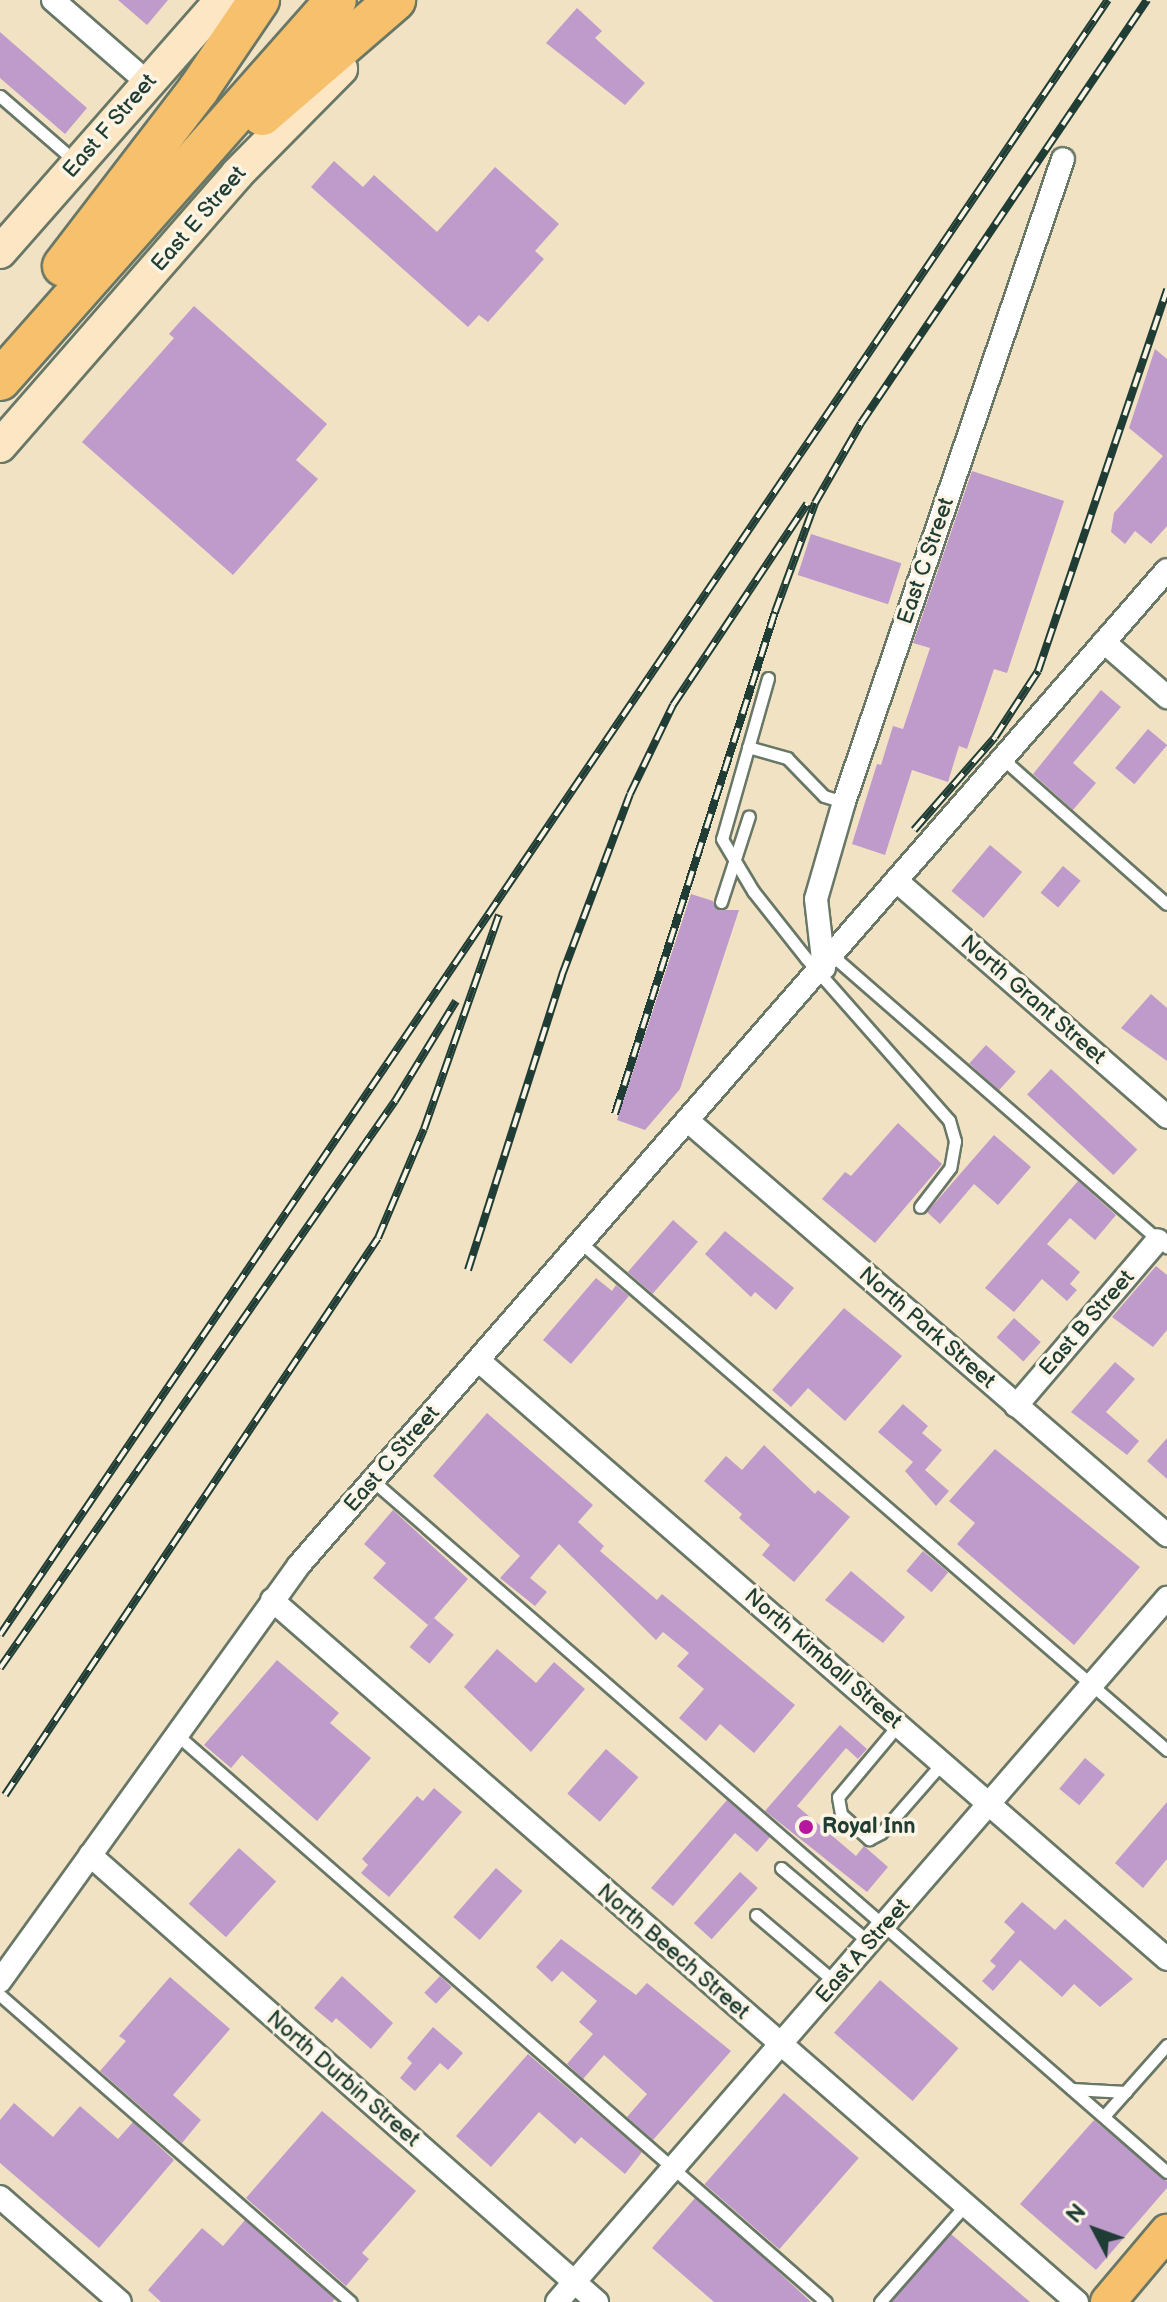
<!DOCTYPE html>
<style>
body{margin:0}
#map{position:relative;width:1167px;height:2302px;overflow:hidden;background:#f1e2c4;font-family:"Balsamiq Sans",sans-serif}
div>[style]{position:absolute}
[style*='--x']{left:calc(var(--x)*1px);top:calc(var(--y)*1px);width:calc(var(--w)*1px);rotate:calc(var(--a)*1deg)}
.building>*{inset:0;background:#bf9bcb;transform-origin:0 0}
.roads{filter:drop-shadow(2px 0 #687766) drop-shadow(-2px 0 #687766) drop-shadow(0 2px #687766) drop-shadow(0 -2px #687766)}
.service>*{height:11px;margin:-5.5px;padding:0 5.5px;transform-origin:5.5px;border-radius:5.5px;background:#fff}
.minor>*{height:22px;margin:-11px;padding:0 11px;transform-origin:11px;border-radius:11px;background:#fff}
.secondary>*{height:32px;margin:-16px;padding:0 16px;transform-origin:16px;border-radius:16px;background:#fce6c4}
.primary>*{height:34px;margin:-17px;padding:0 17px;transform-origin:17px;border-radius:17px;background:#f7c06c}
.motorway>*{height:40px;margin:-20px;padding:0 20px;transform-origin:20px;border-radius:20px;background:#f7c06c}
.rail>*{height:8px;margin-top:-4px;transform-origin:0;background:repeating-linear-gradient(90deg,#fcf5e5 0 15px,#1f3d34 0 30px);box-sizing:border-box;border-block:2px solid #1f3d34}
.dots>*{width:22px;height:22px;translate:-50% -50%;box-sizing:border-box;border:4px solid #fcf5e5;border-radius:50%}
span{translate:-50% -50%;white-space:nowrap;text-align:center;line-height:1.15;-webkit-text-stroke:7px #fcf5e5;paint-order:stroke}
.street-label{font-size:22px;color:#1f3d34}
.poi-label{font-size:22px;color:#1f3d34;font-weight:700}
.left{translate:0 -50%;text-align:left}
.north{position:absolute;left:1055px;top:2190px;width:80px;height:80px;-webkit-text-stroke:6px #fcf5e5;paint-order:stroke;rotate:311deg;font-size:22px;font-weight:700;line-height:32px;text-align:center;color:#1f3d34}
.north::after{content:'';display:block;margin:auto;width:28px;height:36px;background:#1f3d34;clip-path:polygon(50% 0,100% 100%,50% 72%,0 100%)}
</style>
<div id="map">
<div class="building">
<div style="clip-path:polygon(118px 0,168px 0,147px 25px)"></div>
<div style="clip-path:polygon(577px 8px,602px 31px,595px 38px,645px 83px,625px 105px,546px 43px)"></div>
<div style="clip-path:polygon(0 32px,87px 108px,65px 134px,0 78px)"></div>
<div style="clip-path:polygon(334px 161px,363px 187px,374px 175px,437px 232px,495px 167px,559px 224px,535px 251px,544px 259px,488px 322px,479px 315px,468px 327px,311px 187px)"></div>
<div style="clip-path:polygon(194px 306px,327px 424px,296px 460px,318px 479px,233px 575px,82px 442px,174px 338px,169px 334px)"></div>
<div style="clip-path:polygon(1155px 349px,1167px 359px,1167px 526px,1151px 544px,1135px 531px,1125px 544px,1111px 532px,1114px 513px,1163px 456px,1129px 428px)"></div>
<div style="clip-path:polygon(972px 471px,1064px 501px,1007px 673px,994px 669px,967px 749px,959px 746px,948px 782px,912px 770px,885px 855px,852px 844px,877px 764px,881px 765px,893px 726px,903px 729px,930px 648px,913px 643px)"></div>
<div style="left:811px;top:534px;width:95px;height:43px;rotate:18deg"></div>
<div style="clip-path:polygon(1101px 690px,1121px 707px,1073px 763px,1096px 783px,1073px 810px,1033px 774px)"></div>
<div style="left:1148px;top:729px;width:25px;height:51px;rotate:40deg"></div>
<div style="left:990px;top:845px;width:42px;height:60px;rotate:40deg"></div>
<div style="left:1063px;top:866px;width:23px;height:35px;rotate:40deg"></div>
<div style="clip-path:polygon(691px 894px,713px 901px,718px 910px,739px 910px,680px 1089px,645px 1130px,617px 1120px)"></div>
<div style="clip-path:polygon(1151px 994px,1167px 1008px,1167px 1061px,1121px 1028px)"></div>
<div style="left:986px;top:1045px;width:40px;height:25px;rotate:42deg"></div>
<div style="left:1051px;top:1069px;width:118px;height:35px;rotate:43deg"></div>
<div style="clip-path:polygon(898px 1123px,942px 1164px,875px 1243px,822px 1199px,845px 1172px,851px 1176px)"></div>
<div style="clip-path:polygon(994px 1135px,1031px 1167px,998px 1205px,974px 1184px,940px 1224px,927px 1212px)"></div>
<div style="clip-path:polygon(1078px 1181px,1116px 1215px,1095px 1240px,1070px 1218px,1047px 1244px,1080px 1272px,1070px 1284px,1077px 1290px,1067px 1301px,1042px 1279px,1014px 1312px,985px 1288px)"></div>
<div style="left:673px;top:1220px;width:33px;height:69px;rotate:41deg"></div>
<div style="clip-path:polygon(725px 1231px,794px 1288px,776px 1310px,755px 1292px,751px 1297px,705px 1254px)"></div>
<div style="clip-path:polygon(1156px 1266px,1167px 1275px,1167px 1330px,1153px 1347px,1112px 1317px)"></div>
<div style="clip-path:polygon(596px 1278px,612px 1291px,616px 1285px,629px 1296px,571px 1364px,543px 1340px)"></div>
<div style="clip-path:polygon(844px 1308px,902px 1356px,845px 1421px,808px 1388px,791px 1407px,772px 1390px)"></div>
<div style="left:1014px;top:1318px;width:36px;height:26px;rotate:42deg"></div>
<div style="clip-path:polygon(1115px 1362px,1135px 1379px,1106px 1412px,1139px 1441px,1127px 1455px,1071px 1412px)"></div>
<div style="clip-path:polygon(903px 1404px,928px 1426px,922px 1433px,942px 1450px,925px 1470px,949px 1491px,936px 1506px,905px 1471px,913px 1462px,878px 1432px)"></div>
<div style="clip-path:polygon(487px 1413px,593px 1505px,578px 1522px,604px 1546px,600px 1551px,657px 1600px,662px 1594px,795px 1705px,754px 1753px,720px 1724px,706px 1741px,679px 1718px,704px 1689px,677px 1666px,689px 1653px,663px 1632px,656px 1640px,559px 1544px,530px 1578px,547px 1592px,535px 1606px,500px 1578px,520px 1556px,433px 1476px)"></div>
<div style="clip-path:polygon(1167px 1438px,1167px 1479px,1147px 1461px)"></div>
<div style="clip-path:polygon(764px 1445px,815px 1494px,818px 1490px,850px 1517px,794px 1582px,762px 1555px,770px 1545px,739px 1518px,742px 1514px,704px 1481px,726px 1456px,742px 1470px)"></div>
<div style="clip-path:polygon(995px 1449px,1140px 1567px,1074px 1645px,957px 1544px,975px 1523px,949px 1501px)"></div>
<div style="clip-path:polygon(393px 1510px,468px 1579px,428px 1625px,373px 1578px,386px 1563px,364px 1544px)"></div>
<div style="left:923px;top:1551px;width:33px;height:26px;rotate:40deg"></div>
<div style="clip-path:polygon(851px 1571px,905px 1617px,883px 1643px,825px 1600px)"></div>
<div style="left:434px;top:1618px;width:26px;height:38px;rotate:40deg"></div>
<div style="clip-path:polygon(497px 1649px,536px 1683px,554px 1662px,585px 1689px,531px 1752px,464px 1687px)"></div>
<div style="clip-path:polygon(277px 1660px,339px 1713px,330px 1723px,371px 1758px,317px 1821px,242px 1755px,231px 1768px,204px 1745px)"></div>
<div style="clip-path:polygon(840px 1725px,867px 1749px,858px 1759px,846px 1748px,797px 1806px,856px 1856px,864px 1846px,888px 1867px,867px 1892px,765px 1811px)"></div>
<div style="left:606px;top:1749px;width:43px;height:59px;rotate:41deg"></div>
<div style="left:1085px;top:1758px;width:26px;height:40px;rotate:40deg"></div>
<div style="clip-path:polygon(434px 1788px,462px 1812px,389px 1897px,361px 1873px,368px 1865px,362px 1859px,417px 1796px,423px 1801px)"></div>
<div style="clip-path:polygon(727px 1800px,770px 1837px,757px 1852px,735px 1833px,673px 1906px,651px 1888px)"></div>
<div style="clip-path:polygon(1167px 1802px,1167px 1859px,1143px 1888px,1115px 1863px)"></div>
<div style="left:239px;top:1848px;width:50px;height:75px;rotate:42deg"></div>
<div style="left:496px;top:1868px;width:35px;height:65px;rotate:41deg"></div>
<div style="left:740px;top:1872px;width:24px;height:69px;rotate:42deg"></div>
<div style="clip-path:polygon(1022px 1902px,1055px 1930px,1065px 1919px,1133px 1979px,1100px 2007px,1074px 1984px,1062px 1997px,1020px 1960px,993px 1991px,982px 1981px,996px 1966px,990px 1961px,1015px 1932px,1004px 1922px)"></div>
<div style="clip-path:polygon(561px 1939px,636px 1995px,647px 1983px,731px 2051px,653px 2140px,627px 2117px,647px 2094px,604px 2055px,583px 2079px,567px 2064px,593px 2034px,579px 2022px,597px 2001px,562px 1971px,552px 1982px,536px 1967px)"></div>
<div style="clip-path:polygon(342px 1976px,393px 2023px,371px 2049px,336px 2018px,332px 2023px,314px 2008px)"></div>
<div style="left:440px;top:1976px;width:16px;height:23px;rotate:43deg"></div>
<div style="clip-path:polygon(170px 1977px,230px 2029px,173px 2095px,201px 2120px,182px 2143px,100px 2071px,126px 2041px,119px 2036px)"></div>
<div style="left:880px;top:1980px;width:104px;height:70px;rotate:41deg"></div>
<div style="clip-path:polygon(433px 2027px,463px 2053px,448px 2070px,440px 2063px,415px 2091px,400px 2078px,412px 2063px,407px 2058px)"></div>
<div style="clip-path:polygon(528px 2054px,642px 2152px,625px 2174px,581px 2137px,575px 2144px,539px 2112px,491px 2167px,456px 2136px)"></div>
<div style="left:784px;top:2093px;width:99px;height:121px;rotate:41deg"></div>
<div style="clip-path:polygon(14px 2103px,53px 2137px,80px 2106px,118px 2139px,133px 2122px,174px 2160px,99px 2248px,0 2163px,0 2120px)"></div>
<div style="clip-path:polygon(322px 2111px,416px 2191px,362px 2253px,369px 2259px,346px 2286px,246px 2198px)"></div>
<div style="clip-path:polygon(1094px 2120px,1167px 2181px,1167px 2188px,1096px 2270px,1020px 2204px)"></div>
<div style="clip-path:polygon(695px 2198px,768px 2262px,811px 2302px,714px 2302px,652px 2248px)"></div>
<div style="clip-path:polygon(245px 2220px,335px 2299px,332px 2302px,161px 2302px,148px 2290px,202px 2228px,223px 2246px)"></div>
<div style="clip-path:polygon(951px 2234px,1030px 2302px,891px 2302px)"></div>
</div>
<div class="roads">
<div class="service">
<div style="--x:0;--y:96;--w:102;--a:41"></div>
<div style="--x:768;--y:678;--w:167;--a:105.9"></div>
<div style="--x:722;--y:839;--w:61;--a:59.2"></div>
<div style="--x:753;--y:891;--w:85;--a:51.7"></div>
<div style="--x:806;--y:958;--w:216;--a:48.6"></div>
<div style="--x:949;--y:1120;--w:22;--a:74"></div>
<div style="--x:955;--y:1141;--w:27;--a:100"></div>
<div style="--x:950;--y:1168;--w:49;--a:127.6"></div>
<div style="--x:748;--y:747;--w:41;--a:15.8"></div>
<div style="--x:787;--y:758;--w:53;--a:45.8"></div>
<div style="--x:824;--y:796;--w:21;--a:17"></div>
<div style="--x:1004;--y:760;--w:217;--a:41.5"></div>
<div style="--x:721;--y:902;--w:90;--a:-72"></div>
<div style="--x:834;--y:957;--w:442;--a:41.1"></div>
<div style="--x:581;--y:1243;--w:775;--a:40.87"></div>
<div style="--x:372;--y:1480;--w:1054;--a:41.04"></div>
<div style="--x:899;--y:1724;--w:95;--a:129.9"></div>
<div style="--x:838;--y:1797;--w:17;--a:80"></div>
<div style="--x:841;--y:1814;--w:38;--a:42"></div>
<div style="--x:869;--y:1839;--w:13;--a:-27"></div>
<div style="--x:881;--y:1833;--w:94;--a:-48.9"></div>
<div style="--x:176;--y:1734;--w:863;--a:41.15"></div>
<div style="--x:781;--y:1868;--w:116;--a:40.1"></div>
<div style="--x:756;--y:1915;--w:104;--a:40.3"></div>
<div style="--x:0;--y:1995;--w:466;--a:41.2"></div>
<div style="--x:1072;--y:2089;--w:54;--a:3.2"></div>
<div style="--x:1104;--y:2116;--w:95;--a:-48.4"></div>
<div style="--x:880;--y:2302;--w:130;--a:-48.7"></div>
</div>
<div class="minor">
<div style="--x:53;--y:0;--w:125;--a:41.1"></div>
<div style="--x:1104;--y:642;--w:84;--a:41.1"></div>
<div style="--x:899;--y:883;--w:356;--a:41.1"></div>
<div style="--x:824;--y:968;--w:69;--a:-96.6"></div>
<div style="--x:816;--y:899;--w:101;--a:-73.9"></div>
<div style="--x:844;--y:802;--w:679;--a:-71.19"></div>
<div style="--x:687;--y:1120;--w:635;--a:40.85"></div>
<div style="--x:478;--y:1360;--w:913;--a:41"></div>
<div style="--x:1016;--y:1406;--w:218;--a:-49.5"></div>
<div style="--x:272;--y:1600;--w:1068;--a:41.09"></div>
<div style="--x:90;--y:1855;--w:676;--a:41.4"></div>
<div style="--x:0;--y:1981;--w:512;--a:-54.29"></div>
<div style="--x:299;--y:1565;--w:1320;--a:-48.9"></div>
<div style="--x:0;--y:2197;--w:159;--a:41.2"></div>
<div style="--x:557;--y:2302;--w:932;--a:-49.09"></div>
</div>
<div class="secondary">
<div style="--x:0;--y:252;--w:335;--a:-48.7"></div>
<div style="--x:0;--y:446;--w:361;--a:-48.9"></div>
<div style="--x:237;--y:174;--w:148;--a:-45.3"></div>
</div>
<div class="primary">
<div style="--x:1108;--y:2302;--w:92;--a:-49.9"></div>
</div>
<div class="motorway">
<div style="--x:262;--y:115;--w:176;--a:-40.8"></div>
<div style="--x:63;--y:266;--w:222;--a:-52.5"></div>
<div style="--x:198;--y:90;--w:109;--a:-55.9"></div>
<div style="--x:0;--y:380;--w:507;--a:-48.52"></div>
</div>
</div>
<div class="rail">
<div style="--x:914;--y:830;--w:123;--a:-48.9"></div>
<div style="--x:995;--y:737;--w:79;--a:-56.9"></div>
<div style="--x:1038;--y:671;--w:403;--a:-71.3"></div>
<div style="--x:615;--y:1114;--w:527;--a:-72.32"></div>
<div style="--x:775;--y:612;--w:116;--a:-69.8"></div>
<div style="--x:815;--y:503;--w:92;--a:-60.1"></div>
<div style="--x:861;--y:423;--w:511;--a:-55.94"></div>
<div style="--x:468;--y:1270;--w:310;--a:-72.3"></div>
<div style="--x:562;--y:975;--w:193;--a:-69.4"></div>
<div style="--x:630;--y:794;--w:99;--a:-64.2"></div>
<div style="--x:673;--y:705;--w:242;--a:-56.3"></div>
<div style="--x:0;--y:1635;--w:1975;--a:-55.88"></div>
<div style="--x:0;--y:1668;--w:691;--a:-55.14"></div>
<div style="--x:395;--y:1101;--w:117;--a:-58.6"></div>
<div style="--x:5;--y:1795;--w:670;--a:-56.19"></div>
<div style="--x:378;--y:1238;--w:118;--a:-67.1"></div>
<div style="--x:424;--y:1129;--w:227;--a:-70.7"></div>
</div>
<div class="dots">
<div style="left:806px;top:1827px;background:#b5179e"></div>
</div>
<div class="street-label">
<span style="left:110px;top:126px;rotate:-49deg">East F Street</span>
<span style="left:199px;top:219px;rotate:-49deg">East E Street</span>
<span style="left:926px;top:561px;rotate:-71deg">East C Street</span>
<span style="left:1033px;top:1000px;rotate:41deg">North Grant Street</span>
<span style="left:1087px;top:1323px;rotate:-49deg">East B Street</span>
<span style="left:927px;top:1328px;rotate:41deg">North Park Street</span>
<span style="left:392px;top:1459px;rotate:-49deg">East C Street</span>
<span style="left:823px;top:1659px;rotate:41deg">North Kimball Street</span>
<span style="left:863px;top:1951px;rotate:-49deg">East A Street</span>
<span style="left:673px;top:1952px;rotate:41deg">North Beech Street</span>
<span style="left:343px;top:2079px;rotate:41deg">North Durbin Street</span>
</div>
<div class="poi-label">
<span class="left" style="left:822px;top:1827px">Royal Inn</span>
</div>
<div class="north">N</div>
</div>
